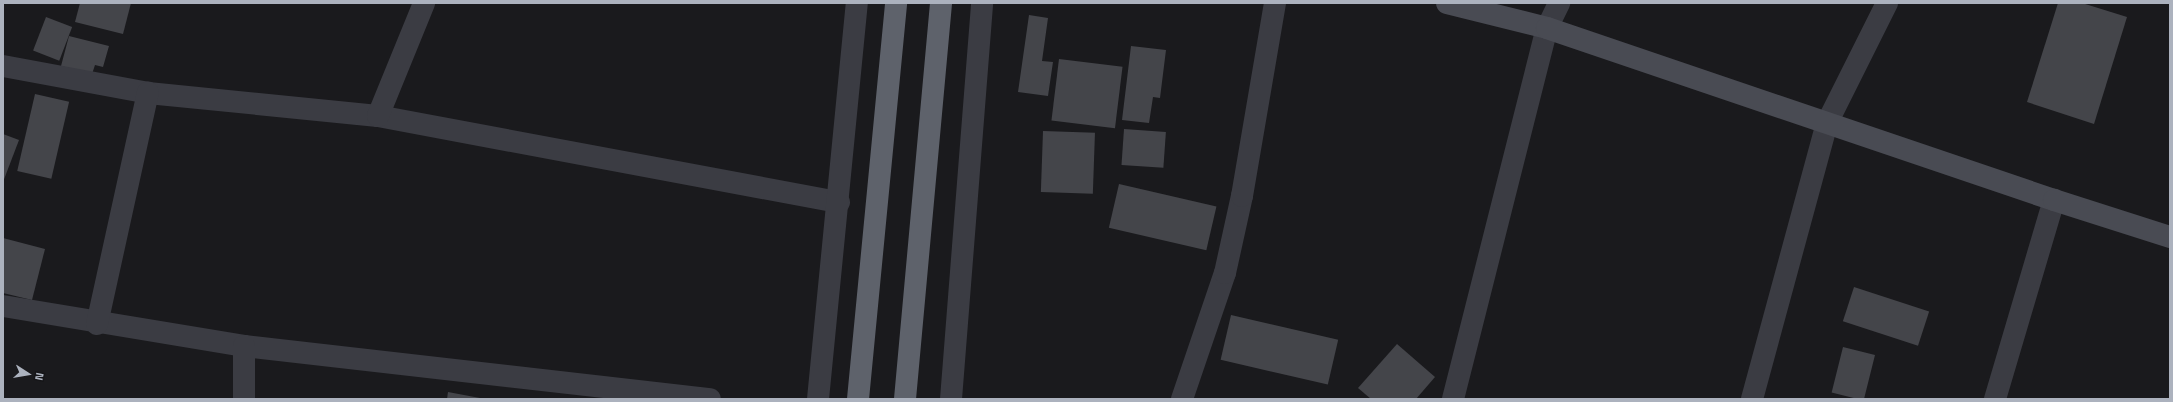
<!DOCTYPE html>
<style>
body{margin:0}
#map{position:relative;width:2173px;height:402px;overflow:hidden;background:#1a1a1d;font-family:"Titillium Web",sans-serif}
div>[style]{position:absolute}
[style*='--x']{left:calc(var(--x)*1px);top:calc(var(--y)*1px);width:calc(var(--w)*1px);rotate:calc(var(--a)*1deg)}
.building>*{inset:0;background:#44454a;transform-origin:0 0}
.minor>*{height:22px;margin:-11px;padding:0 11px;transform-origin:11px;border-radius:11px;background:#3b3c43}
.secondary>*{height:22px;margin:-11px;padding:0 11px;transform-origin:11px;border-radius:11px;background:#494b53}
.trunk>*{height:22px;margin:-11px;padding:0 11px;transform-origin:11px;border-radius:11px;background:#5e626b}
span{translate:-50% -50%;white-space:nowrap;text-align:center;line-height:1.15;-webkit-text-stroke:3.5px #151518;paint-order:stroke}
.frame{position:absolute;inset:0;border:4px solid #acb2be;pointer-events:none}
.north{position:absolute;left:8px;top:354px;width:40px;height:40px;-webkit-text-stroke:3px #151518;paint-order:stroke;rotate:102deg;font-size:11px;font-weight:700;line-height:16px;text-align:center;color:#acb2be}
.north::after{content:'';display:block;margin:auto;width:14px;height:18px;background:#acb2be;clip-path:polygon(50% 0,100% 100%,50% 72%,0 100%)}
</style>
<div id="map">
<div class="building">
<div style="clip-path:polygon(80px 3px,131px 3px,123px 34px,75px 22px)"></div>
<div style="clip-path:polygon(2058px 3px,2082px 3px,2127px 17px,2094px 124px,2027px 102px)"></div>
<div style="clip-path:polygon(1029px 15px,1048px 18px,1042px 61px,1053px 62px,1048px 96px,1018px 92px)"></div>
<div style="left:46px;top:17px;width:28px;height:36px;rotate:21deg"></div>
<div style="clip-path:polygon(69px 36px,109px 46px,103px 67px,95px 65px,92px 74px,61px 66px)"></div>
<div style="clip-path:polygon(1131px 46px,1166px 50px,1160px 98px,1153px 97px,1149px 123px,1122px 120px)"></div>
<div style="left:1059px;top:59px;width:64px;height:62px;rotate:7deg"></div>
<div style="left:35px;top:94px;width:35px;height:79px;rotate:13deg"></div>
<div style="left:1124px;top:129px;width:42px;height:36px;rotate:4deg"></div>
<div style="left:1043px;top:131px;width:52px;height:61px;rotate:2deg"></div>
<div style="clip-path:polygon(3px 134px,19px 140px,3px 182px)"></div>
<div style="left:1119px;top:184px;width:100px;height:45px;rotate:13deg"></div>
<div style="clip-path:polygon(3px 238px,45px 249px,32px 300px,3px 293px)"></div>
<div style="left:1854px;top:287px;width:79px;height:36px;rotate:18deg"></div>
<div style="left:1231px;top:315px;width:110px;height:46px;rotate:13deg"></div>
<div style="clip-path:polygon(1397px 344px,1435px 377px,1416px 399px,1371px 399px,1358px 388px)"></div>
<div style="left:1843px;top:347px;width:33px;height:47px;rotate:14deg"></div>
<div style="clip-path:polygon(448px 392px,480px 398px,480px 399px,447px 399px)"></div>
</div>
<div class="minor">
<div style="--x:3;--y:66;--w:147;--a:10.5"></div>
<div style="--x:148;--y:93;--w:231;--a:5.7"></div>
<div style="--x:378;--y:116;--w:469;--a:10.6"></div>
<div style="--x:378;--y:116;--w:122;--a:-67.8"></div>
<div style="--x:3;--y:306;--w:244;--a:9.4"></div>
<div style="--x:244;--y:346;--w:469;--a:6.5"></div>
<div style="--x:97;--y:324;--w:237;--a:-77.6"></div>
<div style="--x:244;--y:346;--w:53;--a:90"></div>
<div style="--x:818;--y:399;--w:398;--a:-84.4"></div>
<div style="--x:951;--y:399;--w:397;--a:-85.5"></div>
<div style="--x:1182;--y:399;--w:133;--a:-71.2"></div>
<div style="--x:1225;--y:273;--w:79;--a:-77.6"></div>
<div style="--x:1242;--y:196;--w:196;--a:-80.3"></div>
<div style="--x:1453;--y:399;--w:383;--a:-75.8"></div>
<div style="--x:1547;--y:28;--w:28;--a:-64"></div>
<div style="--x:1752;--y:399;--w:286;--a:-74.8"></div>
<div style="--x:1827;--y:123;--w:134;--a:-63.4"></div>
<div style="--x:1995;--y:399;--w:208;--a:-73.5"></div>
</div>
<div class="secondary">
<div style="--x:1447;--y:3;--w:103;--a:14"></div>
<div style="--x:1547;--y:28;--w:535;--a:18.74"></div>
<div style="--x:2054;--y:200;--w:122;--a:17.7"></div>
</div>
<div class="trunk">
<div style="--x:858;--y:399;--w:398;--a:-84.5"></div>
<div style="--x:905;--y:399;--w:398;--a:-84.8"></div>
</div>
<div class="frame"></div>
<div class="north">N</div>
</div>
